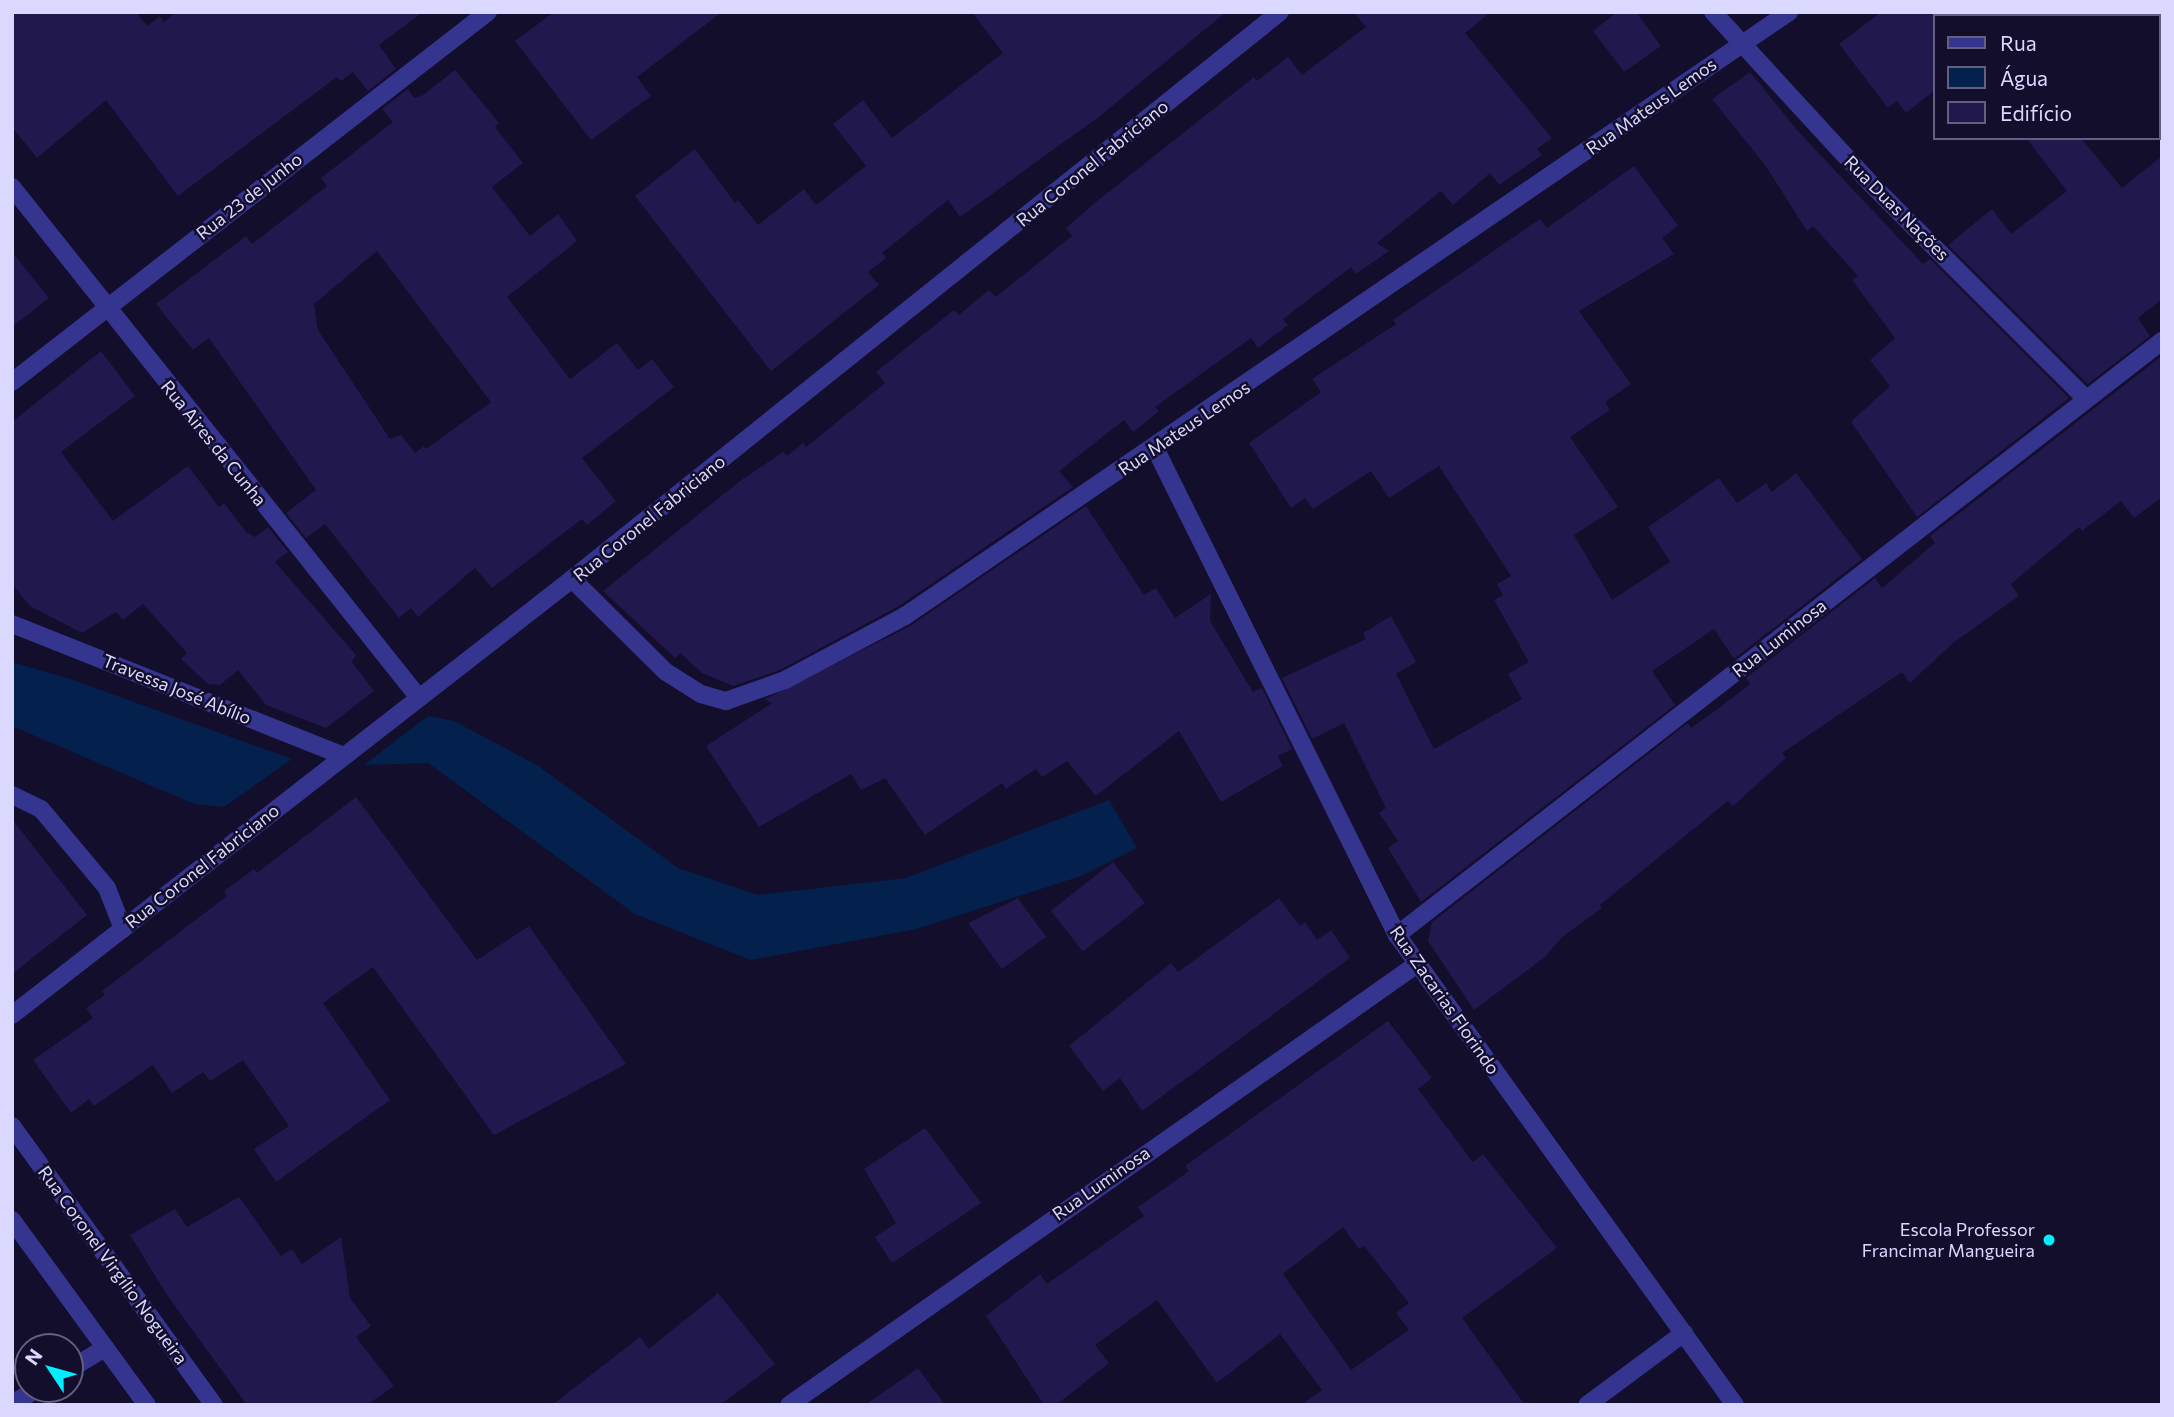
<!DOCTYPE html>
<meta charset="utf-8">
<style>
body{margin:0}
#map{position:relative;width:2174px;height:1417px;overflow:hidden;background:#120e2b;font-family:Commissioner,sans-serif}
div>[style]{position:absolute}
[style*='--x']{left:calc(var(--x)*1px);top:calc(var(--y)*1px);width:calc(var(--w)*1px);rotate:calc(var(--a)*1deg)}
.water>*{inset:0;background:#04214d}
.building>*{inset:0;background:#21184e;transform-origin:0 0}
.minor>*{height:18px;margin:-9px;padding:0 9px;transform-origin:9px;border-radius:9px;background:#35348f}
.dots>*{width:19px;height:19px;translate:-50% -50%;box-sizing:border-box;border:4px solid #120e2b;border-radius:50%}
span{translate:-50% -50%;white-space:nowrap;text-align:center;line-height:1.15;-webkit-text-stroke:5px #120e2b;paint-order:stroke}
.street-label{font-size:18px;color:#dbd8ff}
.poi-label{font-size:18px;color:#dbd8ff}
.right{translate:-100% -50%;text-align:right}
.frame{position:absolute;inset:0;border:14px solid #dbd8ff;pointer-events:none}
.legend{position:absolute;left:1933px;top:14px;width:228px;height:126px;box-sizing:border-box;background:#120e2b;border:2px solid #625f80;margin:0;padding:9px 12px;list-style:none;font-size:21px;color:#dbd8ff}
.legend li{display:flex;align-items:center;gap:14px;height:35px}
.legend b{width:35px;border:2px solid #625f80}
.north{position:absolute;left:14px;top:1333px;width:70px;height:70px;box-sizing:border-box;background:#120e2b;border:2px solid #625f80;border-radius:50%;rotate:306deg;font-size:19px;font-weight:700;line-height:28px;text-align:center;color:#dbd8ff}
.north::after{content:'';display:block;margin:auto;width:24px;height:32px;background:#04ecff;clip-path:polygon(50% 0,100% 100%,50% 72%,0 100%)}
</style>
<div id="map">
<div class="water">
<div style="clip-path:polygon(12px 662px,70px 679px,292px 759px,224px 807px,194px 804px,12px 726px)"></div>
<div style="clip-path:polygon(428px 716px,454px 721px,537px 765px,678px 868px,758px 895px,906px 878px,1109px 800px,1137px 848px,1081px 876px,916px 929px,751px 960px,635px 914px,428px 763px,364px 765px)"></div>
</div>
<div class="building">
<div style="clip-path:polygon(12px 12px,136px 12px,147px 26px,160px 16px,164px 22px,176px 12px,423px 12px,379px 45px,396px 69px,368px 91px,353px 72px,341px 81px,337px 77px,178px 196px,106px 100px,37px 158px,12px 127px)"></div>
<div style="clip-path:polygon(554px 12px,722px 12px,637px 77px,651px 96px,591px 140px,515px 41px)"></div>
<div style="clip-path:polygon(972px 12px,1226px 12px,1100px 116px,960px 217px,948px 200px,882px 253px,886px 258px,868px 272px,879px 285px,771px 371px,635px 196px,695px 149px,735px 203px,738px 200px,758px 225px,804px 189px,816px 205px,866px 166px,833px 124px,863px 100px,892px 138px,1003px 53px)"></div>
<div style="clip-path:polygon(1354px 12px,1491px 12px,1465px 33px,1552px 138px,1537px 149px,1542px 155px,1499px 185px,1490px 173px,1453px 205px,1441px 191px,1377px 243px,1389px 251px,1356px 274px,1351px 267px,1283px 319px,1288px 325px,1258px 348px,1251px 338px,1155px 407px,1159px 411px,1133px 432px,1124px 420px,1059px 471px,1073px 487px,899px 606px,780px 670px,733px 686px,702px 673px,680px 653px,675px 658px,603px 591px,740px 481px,783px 452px,787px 456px,803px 443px,806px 447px,885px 383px,876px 372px,954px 310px,959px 315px,989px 290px,996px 297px,1072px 236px,1066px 228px,1096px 202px,1254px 77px,1257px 81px,1288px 57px,1302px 75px,1366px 27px)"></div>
<div style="clip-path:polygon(1617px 12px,1636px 12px,1661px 46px,1624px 72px,1593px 31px)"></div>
<div style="clip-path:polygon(1881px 12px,1934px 12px,1934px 91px,1906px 113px,1897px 101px,1888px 108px,1839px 44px)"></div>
<div style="clip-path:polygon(evenodd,455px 70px,499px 123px,495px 127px,523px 163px,492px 187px,530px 236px,558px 214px,577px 241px,507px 297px,570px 379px,617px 343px,638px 370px,652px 359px,674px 387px,582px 458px,616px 501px,587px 525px,582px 519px,492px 588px,475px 568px,418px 617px,411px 608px,399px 618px,325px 524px,306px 538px,286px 513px,316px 490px,209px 338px,193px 350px,156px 304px,246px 236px,252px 244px,327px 186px,321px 178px,393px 122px,382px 109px,408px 89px,414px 98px,423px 95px,455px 70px,377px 251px,491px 402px,426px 449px,424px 446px,415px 453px,401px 435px,390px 439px,318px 330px,314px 304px,377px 251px)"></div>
<div style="clip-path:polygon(1750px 72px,1797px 130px,1923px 264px,1930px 259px,2069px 398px,1917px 517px,1851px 422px,1890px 386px,1870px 360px,1895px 338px,1852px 280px,1858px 276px,1813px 226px,1807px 231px,1765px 165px,1712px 99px)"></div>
<div style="clip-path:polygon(2026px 138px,2081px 138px,2122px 188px,2162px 156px,2162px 299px,2138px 318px,2150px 336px,2088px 384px,1948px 245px,1992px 209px,2011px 234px,2067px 191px)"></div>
<div style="clip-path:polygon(1634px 166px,1678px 226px,1662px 238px,1674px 254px,1579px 311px,1631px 384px,1605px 402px,1610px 410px,1570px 437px,1618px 507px,1574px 535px,1612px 600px,1670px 562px,1648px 527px,1719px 478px,1737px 503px,1766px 483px,1772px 492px,1796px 473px,1862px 559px,1734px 659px,1714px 629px,1652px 671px,1675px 705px,1421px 902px,1388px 848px,1398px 841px,1379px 813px,1386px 808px,1344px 723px,1312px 739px,1282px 678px,1366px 639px,1363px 633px,1391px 616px,1416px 662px,1396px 674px,1434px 749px,1522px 699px,1508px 674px,1529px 662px,1494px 600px,1503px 595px,1497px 584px,1511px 576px,1439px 466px,1389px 498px,1371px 471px,1313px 509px,1305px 498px,1291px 508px,1249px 443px,1321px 392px,1312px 379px,1396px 324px,1393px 320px,1540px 219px,1547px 228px)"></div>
<div style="clip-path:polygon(12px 252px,49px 298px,12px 327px)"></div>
<div style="clip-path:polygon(101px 351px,135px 396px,61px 452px,113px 521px,188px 466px,219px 507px,224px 503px,246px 532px,255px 537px,268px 527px,288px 552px,275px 562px,356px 655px,352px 662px,374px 691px,326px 728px,266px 705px,238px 670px,220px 685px,208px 684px,181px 659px,187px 653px,143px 604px,123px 620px,116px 612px,82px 633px,30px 606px,12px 584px,12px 422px)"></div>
<div style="clip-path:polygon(2162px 356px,2162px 497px,2134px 518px,2121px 501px,2082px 531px,2079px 527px,2011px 584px,2019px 596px,1953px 643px,1910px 683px,1902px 672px,1782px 753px,1786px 758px,1733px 806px,1728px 801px,1600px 905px,1602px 908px,1562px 937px,1545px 957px,1474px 1010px,1428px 941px,1432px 922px,1688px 723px,1691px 728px,1719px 708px,1750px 684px,1746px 678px,1875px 578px,1882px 588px,1935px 543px,1930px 536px)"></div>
<div style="clip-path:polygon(1086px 506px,1144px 595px,1156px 588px,1175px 618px,1211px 594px,1210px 621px,1253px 692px,1262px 688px,1292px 749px,1278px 756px,1283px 766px,1221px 802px,1179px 731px,1096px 796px,1067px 761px,1042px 777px,1036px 769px,1006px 789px,1002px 783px,925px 835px,885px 778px,861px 790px,851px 774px,759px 827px,706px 746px,772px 703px,765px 699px,910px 626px)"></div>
<div style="clip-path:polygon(356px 797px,477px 960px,529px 926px,626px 1064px,494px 1135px,373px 967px,323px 1003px,390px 1100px,276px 1182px,254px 1149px,289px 1126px,243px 1060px,210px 1081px,203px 1072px,172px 1093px,153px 1065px,94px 1106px,89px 1099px,71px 1113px,33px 1060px,93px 1018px,86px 1008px,105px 995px,102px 991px,227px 896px,224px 891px,254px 869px,257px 873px)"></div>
<div style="clip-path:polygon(12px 819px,87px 915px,12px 974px)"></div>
<div style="left:1113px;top:862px;width:52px;height:79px;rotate:52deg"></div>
<div style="clip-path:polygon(1018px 898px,1046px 937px,1002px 969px,968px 923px)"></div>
<div style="clip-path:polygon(1279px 898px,1300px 926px,1305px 922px,1317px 940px,1331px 930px,1350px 958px,1142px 1111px,1120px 1078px,1103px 1091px,1069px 1046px,1171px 963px,1178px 972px)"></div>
<div style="clip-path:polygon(evenodd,1388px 1021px,1432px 1078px,1418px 1089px,1473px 1162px,1483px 1154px,1557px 1248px,1462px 1318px,1525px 1405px,1301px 1405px,1322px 1390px,1280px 1334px,1217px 1383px,1157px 1300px,1095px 1345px,1109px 1363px,1056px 1405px,1044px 1405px,986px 1316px,1040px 1274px,1047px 1284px,1144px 1216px,1138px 1207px,1189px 1171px,1185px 1166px,1388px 1021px,1343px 1227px,1359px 1249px,1364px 1246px,1409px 1303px,1396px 1313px,1409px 1330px,1351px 1370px,1283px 1274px,1343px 1227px)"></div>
<div style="clip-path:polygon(925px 1128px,981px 1203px,892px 1263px,875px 1237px,896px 1223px,864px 1169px)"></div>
<div style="clip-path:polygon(239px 1197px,281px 1256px,292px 1249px,302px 1264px,341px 1237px,350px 1298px,371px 1326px,356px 1337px,394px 1386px,367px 1405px,247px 1405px,167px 1295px,130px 1235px,175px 1209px,187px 1227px)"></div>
<div style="clip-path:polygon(718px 1293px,775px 1364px,720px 1405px,552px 1405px,640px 1337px,649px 1349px)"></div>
<div style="clip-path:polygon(918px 1368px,945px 1405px,865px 1405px)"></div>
</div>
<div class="minor">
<div style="--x:1713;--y:12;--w:234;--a:47.4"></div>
<div style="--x:1871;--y:184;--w:304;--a:45"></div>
<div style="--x:12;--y:187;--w:653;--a:51.46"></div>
<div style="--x:12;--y:382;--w:603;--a:-37.86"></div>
<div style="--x:1155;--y:448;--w:544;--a:63.58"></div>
<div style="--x:1397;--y:935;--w:579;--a:54.28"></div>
<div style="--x:572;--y:579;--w:132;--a:44.7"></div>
<div style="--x:666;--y:672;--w:41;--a:32.2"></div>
<div style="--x:701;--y:694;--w:26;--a:16"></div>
<div style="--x:726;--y:701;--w:63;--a:-19.6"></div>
<div style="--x:785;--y:680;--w:136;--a:-28.1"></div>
<div style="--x:905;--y:616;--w:1071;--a:-34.34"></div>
<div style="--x:12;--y:624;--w:354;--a:21.7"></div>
<div style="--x:12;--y:795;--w:32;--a:26"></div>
<div style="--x:41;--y:809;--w:103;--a:50.1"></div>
<div style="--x:107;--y:888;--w:44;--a:68.7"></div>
<div style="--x:1397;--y:935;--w:969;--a:-37.83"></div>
<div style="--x:12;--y:1015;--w:710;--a:-37.9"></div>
<div style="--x:572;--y:579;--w:907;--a:-38.69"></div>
<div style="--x:12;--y:1126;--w:344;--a:54.1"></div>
<div style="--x:12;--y:1220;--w:229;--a:53.9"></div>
<div style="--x:70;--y:1369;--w:41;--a:-31"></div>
<div style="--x:12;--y:1404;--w:29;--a:-31"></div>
<div style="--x:789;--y:1405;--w:766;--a:-35.06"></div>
<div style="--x:1587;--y:1405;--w:121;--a:-36.6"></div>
</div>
<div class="dots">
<div style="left:2049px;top:1240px;background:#04ecff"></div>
</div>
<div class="street-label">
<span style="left:1651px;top:106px;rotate:-35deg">Rua Mateus Lemos</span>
<span style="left:1092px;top:163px;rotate:-39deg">Rua Coronel Fabriciano</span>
<span style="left:249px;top:196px;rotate:-38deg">Rua 23 de Junho</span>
<span style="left:1897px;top:208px;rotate:45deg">Rua Duas Nações</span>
<span style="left:1184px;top:428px;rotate:-34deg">Rua Mateus Lemos</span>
<span style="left:214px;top:443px;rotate:51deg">Rua Aires da Cunha</span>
<span style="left:649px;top:518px;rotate:-39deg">Rua Coronel Fabriciano</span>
<span style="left:1779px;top:638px;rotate:-38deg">Rua Luminosa</span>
<span style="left:177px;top:689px;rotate:22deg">Travessa José Abílio</span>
<span style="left:202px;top:866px;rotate:-38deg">Rua Coronel Fabriciano</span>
<span style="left:1445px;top:1000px;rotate:55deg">Rua Zacarias Florindo</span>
<span style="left:1101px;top:1183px;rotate:-35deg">Rua Luminosa</span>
<span style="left:113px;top:1265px;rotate:54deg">Rua Coronel Virgílio Nogueira</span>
</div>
<div class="poi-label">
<span class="right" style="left:2035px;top:1240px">Escola Professor<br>Francimar Mangueira</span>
</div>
<div class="frame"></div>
<ul class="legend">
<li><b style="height:9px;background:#35348f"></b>Rua</li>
<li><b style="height:19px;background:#04214d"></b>Água</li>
<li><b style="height:19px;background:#21184e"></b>Edifício</li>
</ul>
<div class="north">N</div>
</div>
